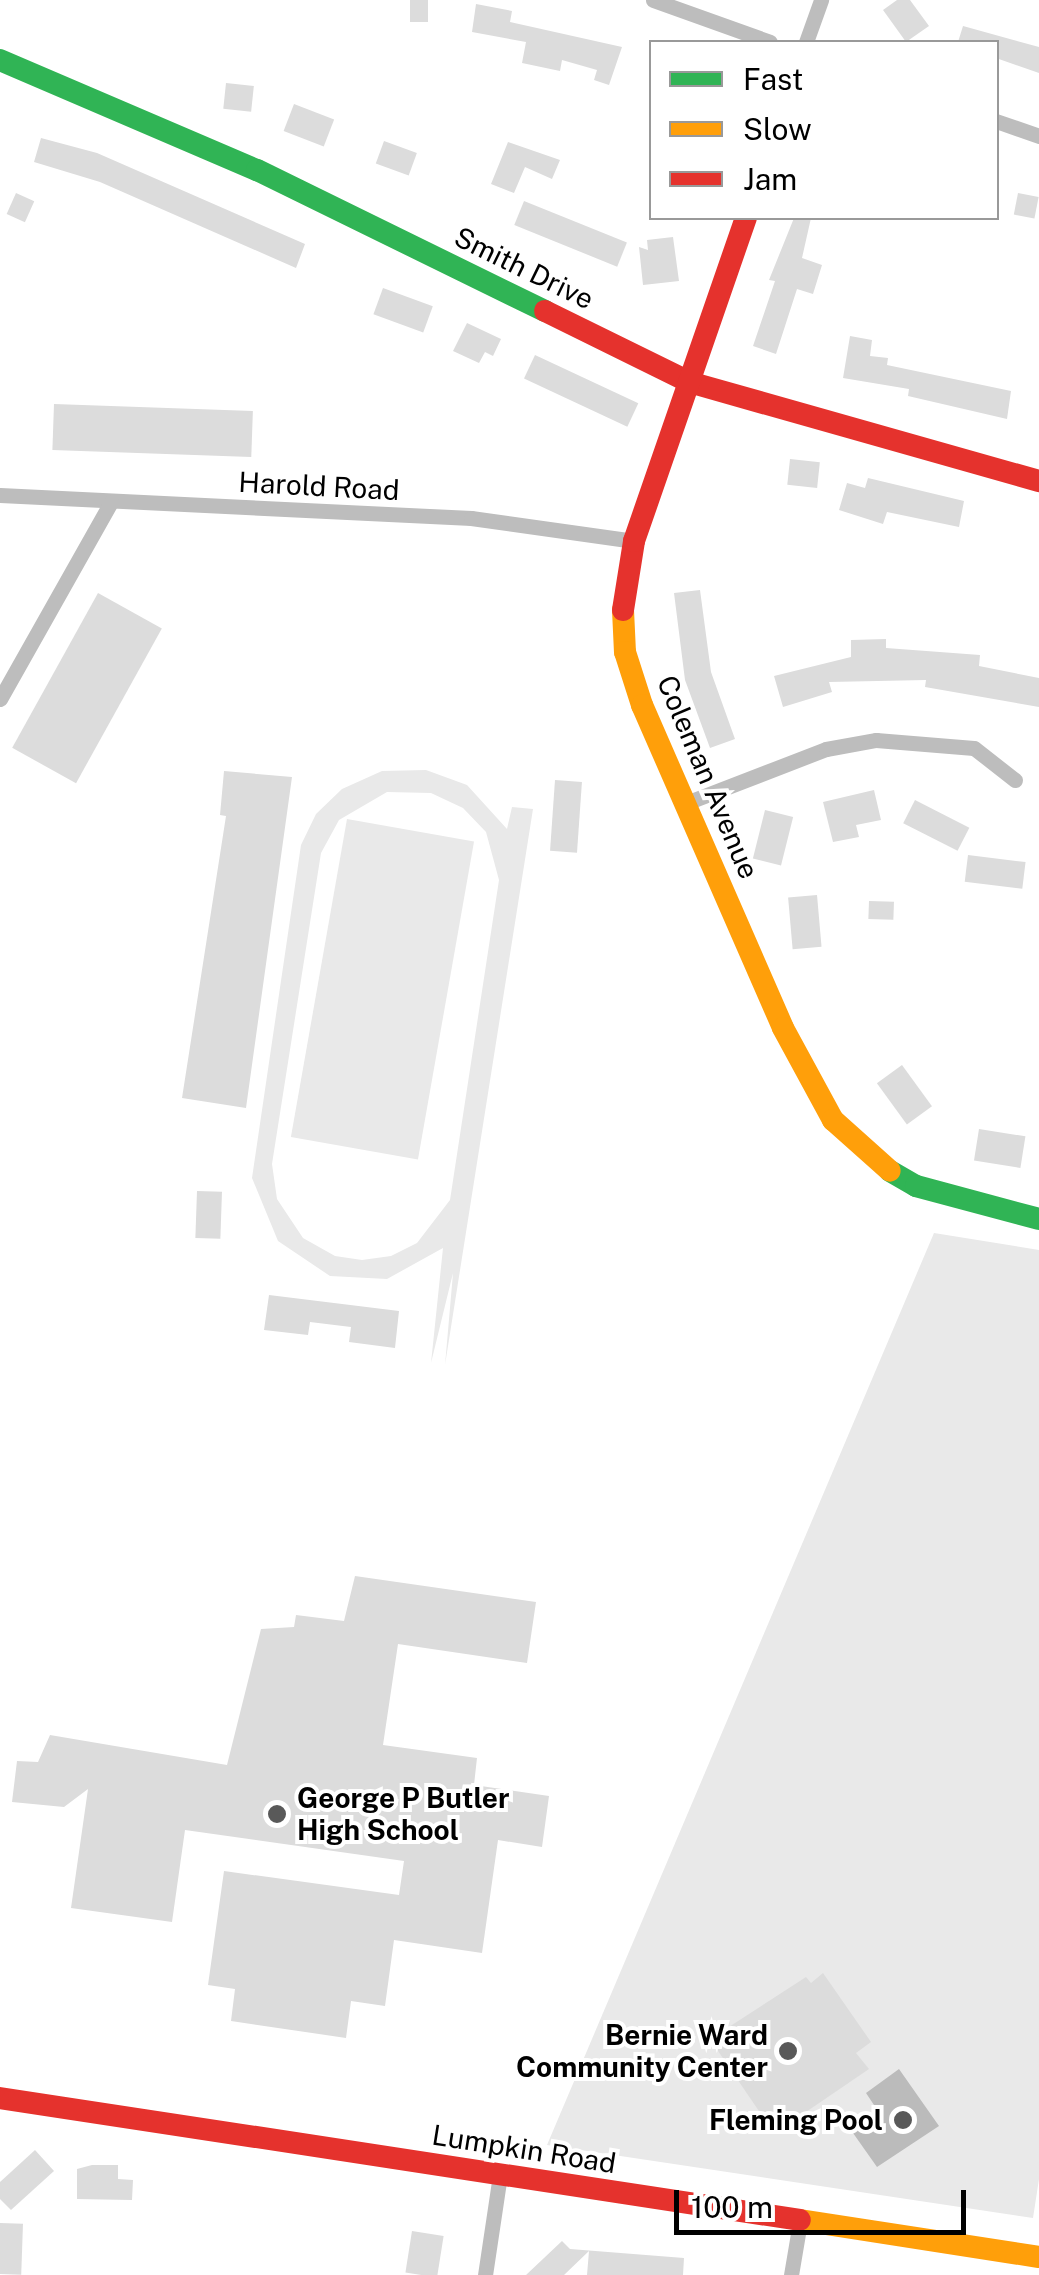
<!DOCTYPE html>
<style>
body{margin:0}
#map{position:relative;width:1039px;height:2275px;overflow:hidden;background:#fff;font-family:"Public Sans",sans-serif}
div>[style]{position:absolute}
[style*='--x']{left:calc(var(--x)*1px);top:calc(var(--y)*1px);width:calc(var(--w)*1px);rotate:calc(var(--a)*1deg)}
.green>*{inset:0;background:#e9e9e9;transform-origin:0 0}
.water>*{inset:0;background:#bbb}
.building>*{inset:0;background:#dcdcdc;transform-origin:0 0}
.street>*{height:15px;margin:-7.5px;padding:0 7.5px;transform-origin:7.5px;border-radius:7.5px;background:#bdbdbd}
.fast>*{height:22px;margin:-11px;padding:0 11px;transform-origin:11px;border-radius:11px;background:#30b455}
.slow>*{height:22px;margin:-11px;padding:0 11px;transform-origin:11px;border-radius:11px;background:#ff9f0a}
.jam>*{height:22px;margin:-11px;padding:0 11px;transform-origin:11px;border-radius:11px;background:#e5322d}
.dots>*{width:28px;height:28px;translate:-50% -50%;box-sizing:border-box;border:5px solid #fff;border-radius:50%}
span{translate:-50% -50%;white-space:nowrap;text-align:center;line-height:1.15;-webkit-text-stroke:8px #fff;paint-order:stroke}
.street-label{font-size:28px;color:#000}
.poi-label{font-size:28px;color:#000;font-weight:700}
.left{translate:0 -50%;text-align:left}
.right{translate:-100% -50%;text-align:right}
.legend{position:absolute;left:649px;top:40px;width:350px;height:180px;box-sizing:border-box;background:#fff;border:2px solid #999;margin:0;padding:12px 18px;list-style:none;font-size:30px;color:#000}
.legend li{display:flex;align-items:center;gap:20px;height:50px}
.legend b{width:50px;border:2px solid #999}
.scale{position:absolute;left:674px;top:2190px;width:292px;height:45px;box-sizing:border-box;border:5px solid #000;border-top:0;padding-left:12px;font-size:30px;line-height:35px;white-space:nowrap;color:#000;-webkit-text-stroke:8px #fff;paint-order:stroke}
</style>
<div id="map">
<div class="green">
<div style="clip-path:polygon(evenodd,426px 770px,467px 785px,507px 829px,512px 807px,533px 809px,445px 1365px,453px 1273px,431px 1363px,443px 1248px,387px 1279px,330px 1276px,278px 1241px,252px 1178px,301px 845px,316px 814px,342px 789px,382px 771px,426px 770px,387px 792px,431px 793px,463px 808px,486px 832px,499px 880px,450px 1200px,417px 1243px,391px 1256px,362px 1260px,335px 1256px,303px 1238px,277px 1199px,272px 1164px,321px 853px,339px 820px,387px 792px)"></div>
<div style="left:347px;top:819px;width:129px;height:323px;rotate:10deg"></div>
<div style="clip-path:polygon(934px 1233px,1039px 1250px,1039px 2179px,1033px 2218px,547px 2145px)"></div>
</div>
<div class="water">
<div style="clip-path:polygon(899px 2069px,939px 2126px,877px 2167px,853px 2133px,880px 2114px,866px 2093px)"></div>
</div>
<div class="building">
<div style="left:410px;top:0;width:18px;height:22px"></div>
<div style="clip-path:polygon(897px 0,910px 0,929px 26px,906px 42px,883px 10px)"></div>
<div style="clip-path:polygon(476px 4px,512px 11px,510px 22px,622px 47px,609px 85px,594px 80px,597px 70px,562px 60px,560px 71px,522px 63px,526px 42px,472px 32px)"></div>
<div style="clip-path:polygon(963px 26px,1039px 47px,1039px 73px,996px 58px,996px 42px,958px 42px)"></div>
<div style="left:226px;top:83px;width:28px;height:26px;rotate:6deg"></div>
<div style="left:294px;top:104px;width:43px;height:29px;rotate:21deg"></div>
<div style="clip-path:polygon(41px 138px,97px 153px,305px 244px,296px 268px,100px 182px,34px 162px)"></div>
<div style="left:384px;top:141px;width:35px;height:24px;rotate:20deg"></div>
<div style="clip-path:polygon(508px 142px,560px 160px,552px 179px,525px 167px,514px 193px,491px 184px)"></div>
<div style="left:16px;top:193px;width:20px;height:23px;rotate:24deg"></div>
<div style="left:1018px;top:193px;width:21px;height:22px;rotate:11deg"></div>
<div style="left:524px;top:201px;width:111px;height:26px;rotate:22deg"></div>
<div style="clip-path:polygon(794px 218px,811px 218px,802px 258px,822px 265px,813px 294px,797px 289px,776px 354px,753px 346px,775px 281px,769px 280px)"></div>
<div style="clip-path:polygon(673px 237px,679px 281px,643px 285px,639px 247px,648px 250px,647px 240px)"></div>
<div style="left:383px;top:288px;width:53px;height:28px;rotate:20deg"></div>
<div style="clip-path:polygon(467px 323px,501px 339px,493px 356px,485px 352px,479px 363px,453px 351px)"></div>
<div style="clip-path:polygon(850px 336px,872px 340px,870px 356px,888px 358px,887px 365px,1011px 391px,1007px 419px,908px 396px,909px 389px,843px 378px)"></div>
<div style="left:535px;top:355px;width:114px;height:26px;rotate:25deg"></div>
<div style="left:54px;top:404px;width:199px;height:46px;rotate:2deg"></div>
<div style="left:790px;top:459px;width:30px;height:26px;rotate:6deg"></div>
<div style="clip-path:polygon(868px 478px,964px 501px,959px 527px,887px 512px,883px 524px,839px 510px,847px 483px,865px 488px)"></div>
<div style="clip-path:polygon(700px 590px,711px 672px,735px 739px,710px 748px,685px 680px,674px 593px)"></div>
<div style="left:98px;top:593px;width:73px;height:177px;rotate:29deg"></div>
<div style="clip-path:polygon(886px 639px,886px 648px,980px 655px,979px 666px,1039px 678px,1039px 707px,925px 687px,926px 680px,829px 682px,832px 692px,783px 707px,774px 676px,851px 657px,851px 640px)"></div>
<div style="clip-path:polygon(224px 771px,292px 777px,246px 1108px,182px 1098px,226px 816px,220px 815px)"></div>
<div style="left:555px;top:780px;width:27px;height:71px;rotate:4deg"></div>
<div style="clip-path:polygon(874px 790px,881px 820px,856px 825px,859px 837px,833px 842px,823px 802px)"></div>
<div style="left:915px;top:800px;width:61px;height:26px;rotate:27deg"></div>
<div style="left:765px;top:810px;width:29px;height:50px;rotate:14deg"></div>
<div style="left:968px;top:855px;width:58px;height:27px;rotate:7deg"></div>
<div style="left:817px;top:895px;width:52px;height:29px;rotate:85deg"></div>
<div style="left:869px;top:901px;width:25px;height:18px;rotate:2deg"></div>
<div style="left:902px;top:1065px;width:51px;height:31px;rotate:54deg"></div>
<div style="left:979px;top:1129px;width:47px;height:32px;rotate:9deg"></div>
<div style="left:197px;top:1191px;width:25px;height:47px;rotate:2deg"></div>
<div style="clip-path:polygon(269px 1295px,399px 1311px,395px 1348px,349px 1342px,351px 1327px,310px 1322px,308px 1335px,264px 1330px)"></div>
<div style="clip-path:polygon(355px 1576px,536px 1602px,527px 1663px,398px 1644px,383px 1745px,477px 1758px,474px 1785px,549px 1796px,542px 1847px,498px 1840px,482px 1953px,394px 1940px,385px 2006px,351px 2001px,346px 2038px,231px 2021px,235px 1989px,208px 1985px,224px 1871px,399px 1895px,404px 1861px,185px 1830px,172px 1922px,71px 1908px,88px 1789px,64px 1807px,12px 1802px,17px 1761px,38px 1762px,50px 1735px,227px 1765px,261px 1629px,294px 1627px,296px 1615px,344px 1621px)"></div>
<div style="clip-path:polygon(823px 1973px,871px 2042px,856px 2053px,869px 2069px,781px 2129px,771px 2112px,763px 2117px,716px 2048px,723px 2043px,718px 2034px,806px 1977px,811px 1983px)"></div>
<div style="clip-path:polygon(35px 2150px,54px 2171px,11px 2210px,0 2199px,0 2182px)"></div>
<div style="clip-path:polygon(92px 2165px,118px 2165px,118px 2179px,133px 2180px,132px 2200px,77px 2199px,77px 2169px)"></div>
<div style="left:0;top:2223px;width:23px;height:51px;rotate:2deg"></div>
<div style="left:412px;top:2231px;width:32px;height:42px;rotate:9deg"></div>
<div style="clip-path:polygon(562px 2241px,570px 2249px,684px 2258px,683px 2275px,587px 2275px,589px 2251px,564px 2275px,526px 2275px)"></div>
</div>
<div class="street">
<div style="--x:653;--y:0;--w:124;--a:19.7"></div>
<div style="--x:806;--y:42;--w:45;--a:-70.3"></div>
<div style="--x:996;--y:121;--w:46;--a:19.2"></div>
<div style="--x:0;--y:495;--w:472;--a:2.8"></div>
<div style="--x:471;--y:518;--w:165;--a:8"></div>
<div style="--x:0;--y:699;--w:226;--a:-60.6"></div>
<div style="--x:686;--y:803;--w:150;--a:-21.1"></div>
<div style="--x:826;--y:749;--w:51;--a:-10.2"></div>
<div style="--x:876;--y:740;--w:98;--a:4.7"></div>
<div style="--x:974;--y:748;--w:52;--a:38"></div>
<div style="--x:485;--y:2275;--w:101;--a:-81.5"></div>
<div style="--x:791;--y:2275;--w:54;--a:-80.4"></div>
</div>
<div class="fast">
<div style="--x:0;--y:60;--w:280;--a:23.2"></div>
<div style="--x:257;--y:170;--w:321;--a:26.1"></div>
<div style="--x:890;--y:1171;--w:30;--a:30"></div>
<div style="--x:916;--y:1186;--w:127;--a:15"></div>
</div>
<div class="slow">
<div style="--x:623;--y:610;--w:42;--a:87.3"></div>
<div style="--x:625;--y:652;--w:56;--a:72.2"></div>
<div style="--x:642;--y:705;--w:352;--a:66.4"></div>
<div style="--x:783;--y:1028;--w:105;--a:61.5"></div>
<div style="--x:833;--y:1120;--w:76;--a:41.8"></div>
<div style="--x:800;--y:2220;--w:242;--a:8.8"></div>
</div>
<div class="jam">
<div style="--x:545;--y:311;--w:161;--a:26.2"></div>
<div style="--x:689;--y:382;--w:364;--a:15.8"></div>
<div style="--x:623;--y:610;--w:70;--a:-80.9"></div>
<div style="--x:634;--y:541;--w:342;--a:-70.9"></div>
<div style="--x:0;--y:2098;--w:809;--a:8.67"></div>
</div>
<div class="dots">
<div style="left:277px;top:1814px;background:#595959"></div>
<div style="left:788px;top:2051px;background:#595959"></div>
<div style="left:903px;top:2120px;background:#595959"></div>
</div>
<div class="street-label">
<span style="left:524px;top:268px;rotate:26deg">Smith Drive</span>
<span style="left:319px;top:486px;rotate:3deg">Harold Road</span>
<span style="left:708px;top:777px;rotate:67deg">Coleman Avenue</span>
<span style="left:524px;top:2149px;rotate:9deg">Lumpkin Road</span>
</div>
<div class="poi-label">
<span class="left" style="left:297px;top:1814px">George P Butler<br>High School</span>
<span class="right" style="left:768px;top:2051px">Bernie Ward<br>Community Center</span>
<span class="right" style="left:883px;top:2120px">Fleming Pool</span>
</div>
<ul class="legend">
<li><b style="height:12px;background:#30b455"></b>Fast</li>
<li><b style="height:12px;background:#ff9f0a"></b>Slow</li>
<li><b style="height:12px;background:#e5322d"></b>Jam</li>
</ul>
<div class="scale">100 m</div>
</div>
